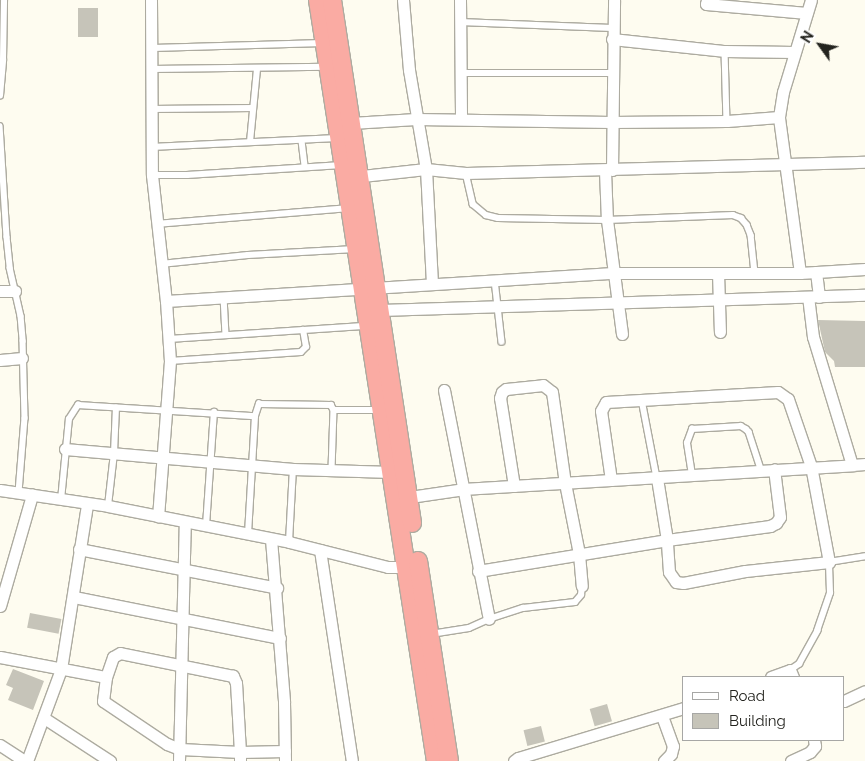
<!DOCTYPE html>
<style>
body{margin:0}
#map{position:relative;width:865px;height:761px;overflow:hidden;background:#fefcf0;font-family:Raleway,sans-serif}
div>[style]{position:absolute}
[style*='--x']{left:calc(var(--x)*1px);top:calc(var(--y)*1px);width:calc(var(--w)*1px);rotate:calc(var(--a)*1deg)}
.building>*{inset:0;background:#c6c4b9;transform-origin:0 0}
.roads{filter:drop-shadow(1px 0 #adaba0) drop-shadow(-1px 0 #adaba0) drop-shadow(0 1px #adaba0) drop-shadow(0 -1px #adaba0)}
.service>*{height:5.5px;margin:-2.75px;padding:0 2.75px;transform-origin:2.75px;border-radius:2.75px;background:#fff}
.minor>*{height:11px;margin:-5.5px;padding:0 5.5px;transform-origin:5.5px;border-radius:5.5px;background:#fff}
.trunk>*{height:18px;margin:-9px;padding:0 9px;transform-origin:9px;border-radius:9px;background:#faaba3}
span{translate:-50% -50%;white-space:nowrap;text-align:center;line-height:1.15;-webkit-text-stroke:4px #fff;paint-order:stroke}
.legend{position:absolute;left:682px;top:676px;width:162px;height:65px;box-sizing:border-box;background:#fff;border:1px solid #a7a7a5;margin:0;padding:6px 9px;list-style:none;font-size:15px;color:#24241f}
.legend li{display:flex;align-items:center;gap:10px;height:25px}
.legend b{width:25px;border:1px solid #a7a7a5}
.north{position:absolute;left:795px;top:20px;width:50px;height:50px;-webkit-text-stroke:4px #fff;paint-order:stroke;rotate:302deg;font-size:14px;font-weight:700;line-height:20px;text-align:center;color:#24241f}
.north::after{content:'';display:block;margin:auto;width:18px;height:22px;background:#24241f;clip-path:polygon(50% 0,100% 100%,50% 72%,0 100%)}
</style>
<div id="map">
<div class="building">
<div style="left:78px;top:8px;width:20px;height:29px"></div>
<div style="clip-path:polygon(818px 320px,865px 321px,865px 367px,835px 367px,834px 361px,825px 352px)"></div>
<div style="left:30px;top:613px;width:32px;height:15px;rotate:11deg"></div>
<div style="clip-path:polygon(13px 669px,44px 681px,33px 710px,8px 700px,13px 688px,6px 685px)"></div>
<div style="left:607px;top:704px;width:18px;height:18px;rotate:74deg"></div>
<div style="left:541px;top:726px;width:16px;height:18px;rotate:76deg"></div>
</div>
<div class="roads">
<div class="service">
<div style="--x:460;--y:22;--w:152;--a:2.3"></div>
<div style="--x:153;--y:48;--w:170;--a:-1.7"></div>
<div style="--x:725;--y:51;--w:70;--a:88.4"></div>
<div style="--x:152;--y:69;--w:175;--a:-0.7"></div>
<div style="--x:460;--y:73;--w:151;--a:0"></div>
<div style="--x:0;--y:96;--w:36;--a:-85"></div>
<div style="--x:3;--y:60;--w:60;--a:-89"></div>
<div style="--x:151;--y:109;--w:102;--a:-0.6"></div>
<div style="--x:0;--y:126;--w:111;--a:86.4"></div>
<div style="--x:7;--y:237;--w:31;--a:84"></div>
<div style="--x:10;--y:268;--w:49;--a:77.1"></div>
<div style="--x:21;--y:316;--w:25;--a:85"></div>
<div style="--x:23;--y:341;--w:77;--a:88.5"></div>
<div style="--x:25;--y:418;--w:75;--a:94.6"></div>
<div style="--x:302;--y:141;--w:26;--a:83"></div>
<div style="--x:250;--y:142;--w:73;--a:-84.5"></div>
<div style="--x:151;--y:147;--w:186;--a:-2.8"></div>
<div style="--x:466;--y:173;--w:32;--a:77"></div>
<div style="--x:473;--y:204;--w:17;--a:40"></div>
<div style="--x:486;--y:215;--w:12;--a:14"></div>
<div style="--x:498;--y:218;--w:109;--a:1.1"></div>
<div style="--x:607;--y:220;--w:126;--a:-2.3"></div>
<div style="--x:733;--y:215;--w:9;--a:21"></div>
<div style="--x:741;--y:218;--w:9;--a:49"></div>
<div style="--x:747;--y:225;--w:11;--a:68"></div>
<div style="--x:751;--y:235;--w:38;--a:84"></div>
<div style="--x:152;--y:175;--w:35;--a:0"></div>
<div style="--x:187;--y:175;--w:155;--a:-3.7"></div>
<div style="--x:156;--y:224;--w:194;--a:-4.7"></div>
<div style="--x:161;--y:264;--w:87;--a:-5.9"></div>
<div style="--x:248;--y:255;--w:107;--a:-3.2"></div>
<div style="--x:495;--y:280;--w:62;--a:83.6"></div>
<div style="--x:224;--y:297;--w:36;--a:87"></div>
<div style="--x:169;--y:339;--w:198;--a:-3.8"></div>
<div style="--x:170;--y:361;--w:131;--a:-3.9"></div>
<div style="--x:301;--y:352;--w:7;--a:-45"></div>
<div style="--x:306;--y:347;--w:17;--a:-100"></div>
<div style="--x:642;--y:400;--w:79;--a:79.1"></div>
<div style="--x:334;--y:410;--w:45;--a:0"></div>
<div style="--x:692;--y:475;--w:32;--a:-99"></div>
<div style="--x:687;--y:443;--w:15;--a:-70"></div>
<div style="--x:692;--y:429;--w:49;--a:-3.5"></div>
<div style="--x:741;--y:426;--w:6;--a:31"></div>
<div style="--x:746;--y:429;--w:4;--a:45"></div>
<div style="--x:749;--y:432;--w:40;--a:72"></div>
<div style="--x:61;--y:500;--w:81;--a:-84.4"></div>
<div style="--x:69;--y:419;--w:17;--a:-57"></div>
<div style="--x:78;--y:405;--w:177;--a:3.6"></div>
<div style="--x:108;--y:506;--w:53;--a:-83.5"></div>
<div style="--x:114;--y:453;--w:45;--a:-87.5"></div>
<div style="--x:206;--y:526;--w:114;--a:-86"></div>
<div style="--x:248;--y:534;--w:118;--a:-86.6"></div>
<div style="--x:255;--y:416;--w:13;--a:-72"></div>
<div style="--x:259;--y:404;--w:72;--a:0.8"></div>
<div style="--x:331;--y:405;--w:6;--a:59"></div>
<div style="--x:334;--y:410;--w:61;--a:91.9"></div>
<div style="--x:289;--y:542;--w:73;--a:-86.9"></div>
<div style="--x:431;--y:634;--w:38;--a:-9"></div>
<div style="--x:469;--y:628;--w:22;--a:-24"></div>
<div style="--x:489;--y:619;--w:36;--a:-18"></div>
<div style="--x:523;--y:608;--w:52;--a:-6.6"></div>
<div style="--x:575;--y:602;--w:9;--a:-49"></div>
<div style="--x:581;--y:595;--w:9;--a:-84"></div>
<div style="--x:790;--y:670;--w:11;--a:-34"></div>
<div style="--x:799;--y:664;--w:38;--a:-61"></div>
<div style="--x:817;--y:631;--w:40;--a:-71.1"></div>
<div style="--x:830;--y:593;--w:31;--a:-92"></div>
<div style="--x:829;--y:562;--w:36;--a:-9"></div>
</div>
<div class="minor">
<div style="--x:151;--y:0;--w:175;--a:89.7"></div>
<div style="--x:152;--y:175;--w:127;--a:83.7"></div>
<div style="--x:166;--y:301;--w:60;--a:86.2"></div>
<div style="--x:170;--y:361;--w:156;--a:94.4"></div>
<div style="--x:403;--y:0;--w:70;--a:85.1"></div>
<div style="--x:409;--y:70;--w:100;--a:80.3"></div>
<div style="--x:426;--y:169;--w:115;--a:87"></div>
<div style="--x:460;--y:0;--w:119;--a:89.5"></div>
<div style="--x:707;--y:0;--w:4;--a:104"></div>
<div style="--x:706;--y:4;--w:101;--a:5.1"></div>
<div style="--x:612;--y:39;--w:114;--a:6.1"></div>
<div style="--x:725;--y:51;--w:69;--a:0.8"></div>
<div style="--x:351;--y:123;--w:65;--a:-3.5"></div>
<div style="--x:416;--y:119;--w:195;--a:0.9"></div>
<div style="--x:611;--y:122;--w:116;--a:-0.5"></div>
<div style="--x:727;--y:121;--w:52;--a:-4.4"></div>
<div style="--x:612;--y:170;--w:170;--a:-89.3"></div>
<div style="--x:605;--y:171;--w:49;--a:87.7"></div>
<div style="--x:607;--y:220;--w:115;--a:82.5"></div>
<div style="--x:353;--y:177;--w:73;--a:-6.3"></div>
<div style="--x:426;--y:169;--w:40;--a:5.7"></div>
<div style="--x:466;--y:173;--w:399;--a:-1.6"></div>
<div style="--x:816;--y:272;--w:25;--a:83"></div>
<div style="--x:718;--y:273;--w:59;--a:88.1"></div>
<div style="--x:800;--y:273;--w:157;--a:-97.7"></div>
<div style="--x:779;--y:117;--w:25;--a:-81"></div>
<div style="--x:783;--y:92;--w:96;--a:-73.1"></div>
<div style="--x:0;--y:291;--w:15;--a:0"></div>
<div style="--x:166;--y:301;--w:448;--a:-3.6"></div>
<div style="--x:613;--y:273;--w:187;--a:0"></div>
<div style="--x:800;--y:273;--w:65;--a:-3.5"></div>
<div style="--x:380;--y:310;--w:485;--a:-1.8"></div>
<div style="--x:0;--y:360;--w:22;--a:-5"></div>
<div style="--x:444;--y:390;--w:233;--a:78.9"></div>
<div style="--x:65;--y:449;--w:229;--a:5"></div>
<div style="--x:293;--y:469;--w:99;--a:1.7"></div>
<div style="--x:852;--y:465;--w:13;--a:-4"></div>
<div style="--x:611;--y:480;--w:70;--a:-98.2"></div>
<div style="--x:601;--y:411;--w:10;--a:-61"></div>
<div style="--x:606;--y:402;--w:172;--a:-3.3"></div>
<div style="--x:778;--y:392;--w:12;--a:35"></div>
<div style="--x:788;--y:399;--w:71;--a:71.1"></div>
<div style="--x:811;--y:466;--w:98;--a:79.4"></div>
<div style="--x:829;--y:562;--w:84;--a:173.9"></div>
<div style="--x:745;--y:571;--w:63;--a:169"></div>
<div style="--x:683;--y:583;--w:7;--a:-172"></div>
<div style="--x:676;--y:582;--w:12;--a:-125"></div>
<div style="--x:669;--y:572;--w:32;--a:-94"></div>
<div style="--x:667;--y:540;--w:63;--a:-99.2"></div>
<div style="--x:514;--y:486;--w:89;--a:-99"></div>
<div style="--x:500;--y:398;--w:6;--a:-72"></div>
<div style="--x:502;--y:392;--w:5;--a:-37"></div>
<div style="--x:506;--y:389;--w:37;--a:-6"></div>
<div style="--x:543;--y:385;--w:11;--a:38"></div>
<div style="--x:552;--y:392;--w:92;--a:81.9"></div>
<div style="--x:565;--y:483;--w:72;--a:78.8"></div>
<div style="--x:579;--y:554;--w:32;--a:85"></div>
<div style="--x:0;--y:490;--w:109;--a:8.4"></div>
<div style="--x:108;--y:506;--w:185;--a:11.2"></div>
<div style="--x:289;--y:542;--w:102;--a:14.2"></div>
<div style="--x:388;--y:567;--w:25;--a:0"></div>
<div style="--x:403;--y:498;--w:62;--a:-8.4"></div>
<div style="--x:464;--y:489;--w:389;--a:-3.5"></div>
<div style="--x:852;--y:465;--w:134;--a:-106.9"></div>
<div style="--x:813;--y:337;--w:39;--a:-97"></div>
<div style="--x:271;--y:539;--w:164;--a:85.4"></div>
<div style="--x:284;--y:702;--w:59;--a:89"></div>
<div style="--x:79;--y:549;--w:202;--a:11.1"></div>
<div style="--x:320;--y:550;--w:213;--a:81.4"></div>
<div style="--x:478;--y:571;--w:192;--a:-9.3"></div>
<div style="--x:667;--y:540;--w:104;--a:-7.7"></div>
<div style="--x:770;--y:526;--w:7;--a:-27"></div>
<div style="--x:776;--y:523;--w:7;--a:-56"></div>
<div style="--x:780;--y:517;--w:48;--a:-97.1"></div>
<div style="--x:74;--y:597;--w:210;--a:11.3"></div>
<div style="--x:0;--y:606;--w:116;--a:-73.9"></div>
<div style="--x:0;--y:657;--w:108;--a:10.7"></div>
<div style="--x:771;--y:677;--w:20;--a:-20"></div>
<div style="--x:790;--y:670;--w:8;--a:67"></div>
<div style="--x:844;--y:701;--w:23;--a:-25"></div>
<div style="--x:662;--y:716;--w:32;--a:70"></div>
<div style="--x:673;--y:746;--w:8;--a:104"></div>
<div style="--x:671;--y:754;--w:10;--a:135"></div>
<div style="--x:44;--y:718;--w:79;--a:33.1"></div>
<div style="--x:0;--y:745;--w:30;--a:33"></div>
<div style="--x:27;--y:761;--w:98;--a:-69.7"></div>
<div style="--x:61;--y:669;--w:167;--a:-81"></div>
<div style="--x:179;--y:761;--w:239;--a:-88.6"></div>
<div style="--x:240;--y:761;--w:9;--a:-90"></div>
<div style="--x:240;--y:752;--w:69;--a:-93.3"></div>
<div style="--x:236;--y:683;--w:8;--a:-113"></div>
<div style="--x:233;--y:676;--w:115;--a:-168.5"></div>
<div style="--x:120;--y:653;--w:8;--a:150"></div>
<div style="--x:113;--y:657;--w:21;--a:109"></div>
<div style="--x:106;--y:677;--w:24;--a:97"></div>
<div style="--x:103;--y:701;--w:77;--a:33.9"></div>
<div style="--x:167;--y:744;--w:14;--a:21"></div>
<div style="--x:180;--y:749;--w:60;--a:2.9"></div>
<div style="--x:240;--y:752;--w:45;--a:-1.3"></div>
<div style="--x:514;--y:761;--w:5;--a:-37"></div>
<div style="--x:518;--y:758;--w:173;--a:-16.8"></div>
<div style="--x:791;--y:761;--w:21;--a:-25"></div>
<div style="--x:810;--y:752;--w:8;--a:-50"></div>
<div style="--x:815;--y:746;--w:6;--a:-99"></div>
</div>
<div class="trunk">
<div style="--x:318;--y:0;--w:770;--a:81.19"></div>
<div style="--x:332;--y:0;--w:529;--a:81.3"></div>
<div style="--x:418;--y:561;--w:202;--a:81.2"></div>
</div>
</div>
<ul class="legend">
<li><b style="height:6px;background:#fff"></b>Road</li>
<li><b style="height:14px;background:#c6c4b9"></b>Building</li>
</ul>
<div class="north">N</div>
</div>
